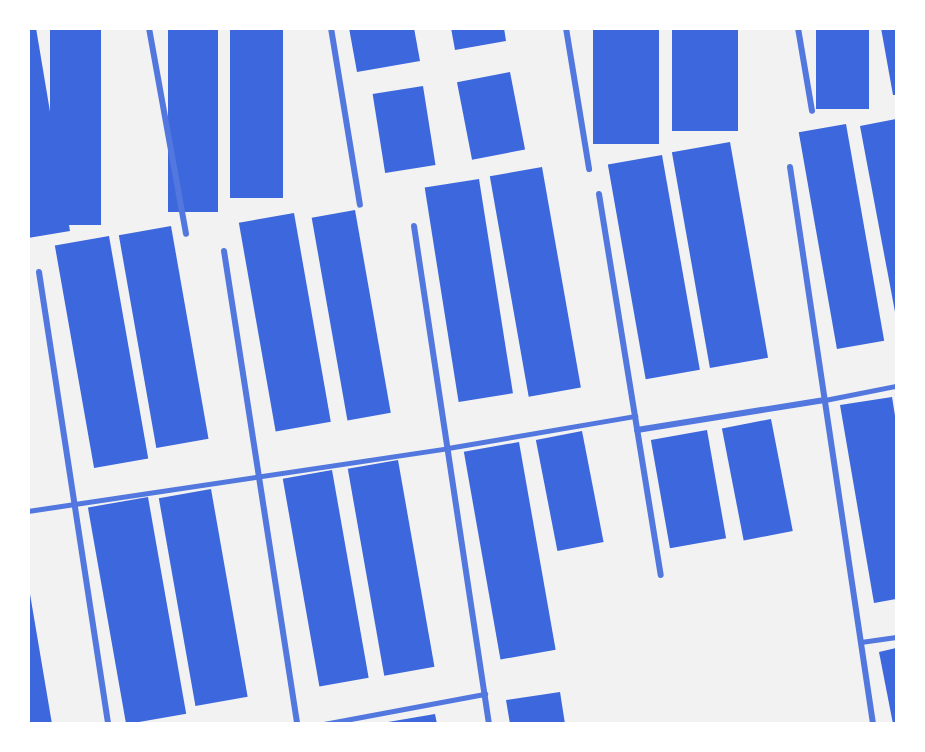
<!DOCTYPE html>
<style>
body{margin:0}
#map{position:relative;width:925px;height:752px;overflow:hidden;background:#f2f2f2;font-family:Inter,sans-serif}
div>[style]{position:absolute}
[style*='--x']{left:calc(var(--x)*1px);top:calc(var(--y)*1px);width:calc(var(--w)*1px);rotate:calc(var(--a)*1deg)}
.building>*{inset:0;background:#3d67dc;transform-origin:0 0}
.service>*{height:4.5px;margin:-2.25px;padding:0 2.25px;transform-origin:2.25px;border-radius:2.25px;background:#5277de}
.minor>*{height:6px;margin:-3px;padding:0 3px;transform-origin:3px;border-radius:3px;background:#5277de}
span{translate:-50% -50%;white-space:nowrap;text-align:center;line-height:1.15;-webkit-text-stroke:6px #fff;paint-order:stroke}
.frame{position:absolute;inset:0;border:30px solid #fff;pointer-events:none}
</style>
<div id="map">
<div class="building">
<div style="clip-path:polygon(28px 28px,36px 28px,70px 231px,28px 238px)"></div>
<div style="left:50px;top:28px;width:51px;height:197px"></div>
<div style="left:168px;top:28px;width:50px;height:184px"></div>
<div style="left:230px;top:28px;width:53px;height:170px"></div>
<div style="clip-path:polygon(349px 28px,414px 28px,420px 61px,357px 72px)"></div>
<div style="clip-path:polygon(451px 28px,504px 28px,506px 41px,455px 50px)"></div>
<div style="left:593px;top:28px;width:66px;height:116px"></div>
<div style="left:672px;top:28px;width:66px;height:103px"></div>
<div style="left:816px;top:28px;width:53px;height:81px"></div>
<div style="clip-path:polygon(881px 28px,896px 28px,896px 95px,893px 95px)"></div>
<div style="left:510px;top:72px;width:79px;height:54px;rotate:79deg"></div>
<div style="left:423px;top:86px;width:80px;height:51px;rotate:81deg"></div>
<div style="clip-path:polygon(896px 119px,896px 312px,895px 312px,860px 126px)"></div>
<div style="left:846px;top:124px;width:220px;height:48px;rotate:80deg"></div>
<div style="left:730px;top:142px;width:219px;height:59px;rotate:80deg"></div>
<div style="left:662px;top:155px;width:218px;height:55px;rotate:80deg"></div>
<div style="left:542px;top:167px;width:224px;height:53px;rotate:80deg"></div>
<div style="left:479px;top:179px;width:217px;height:55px;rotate:81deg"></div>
<div style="left:355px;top:210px;width:206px;height:44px;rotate:80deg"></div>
<div style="left:294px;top:213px;width:212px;height:56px;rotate:80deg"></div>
<div style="left:171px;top:226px;width:216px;height:53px;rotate:80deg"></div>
<div style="left:109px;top:236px;width:226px;height:55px;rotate:80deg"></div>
<div style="clip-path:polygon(892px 397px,896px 422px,896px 599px,874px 603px,840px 405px)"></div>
<div style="left:771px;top:419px;width:114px;height:50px;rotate:79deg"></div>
<div style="left:707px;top:430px;width:110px;height:57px;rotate:80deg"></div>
<div style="left:582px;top:431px;width:113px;height:47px;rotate:79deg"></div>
<div style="left:519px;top:442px;width:211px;height:56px;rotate:80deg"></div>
<div style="left:398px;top:460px;width:210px;height:51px;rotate:80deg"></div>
<div style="left:332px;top:470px;width:211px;height:50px;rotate:80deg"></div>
<div style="left:211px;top:489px;width:211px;height:53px;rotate:80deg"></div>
<div style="left:148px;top:497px;width:220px;height:61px;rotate:80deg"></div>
<div style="clip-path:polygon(28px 594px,30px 594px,52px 724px,28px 724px)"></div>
<div style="clip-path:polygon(896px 648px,896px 724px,893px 724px,879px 652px)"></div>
<div style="clip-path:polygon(560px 692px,565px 724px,510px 724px,506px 700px)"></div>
<div style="clip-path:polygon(435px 714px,437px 724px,388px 724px,388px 722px)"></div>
</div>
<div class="service">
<div style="--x:825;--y:400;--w:72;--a:-11.2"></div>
<div style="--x:28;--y:511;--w:425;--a:-8.5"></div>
<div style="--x:448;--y:448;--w:190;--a:-9.7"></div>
<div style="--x:861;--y:642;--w:35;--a:-8"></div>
<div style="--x:324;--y:724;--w:164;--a:-10.6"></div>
</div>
<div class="minor">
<div style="--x:149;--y:28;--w:209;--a:79.8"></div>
<div style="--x:331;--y:28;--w:179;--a:80.7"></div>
<div style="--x:566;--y:28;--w:143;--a:80.7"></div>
<div style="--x:798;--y:28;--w:84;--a:80.4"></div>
<div style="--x:790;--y:167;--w:563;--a:81.52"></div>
<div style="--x:599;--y:194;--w:386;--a:80.8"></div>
<div style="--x:414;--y:226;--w:504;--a:81.44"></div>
<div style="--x:224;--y:251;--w:479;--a:81.2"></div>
<div style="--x:39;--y:272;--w:457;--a:81.3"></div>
<div style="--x:637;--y:430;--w:190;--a:-9.1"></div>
</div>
<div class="frame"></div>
</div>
